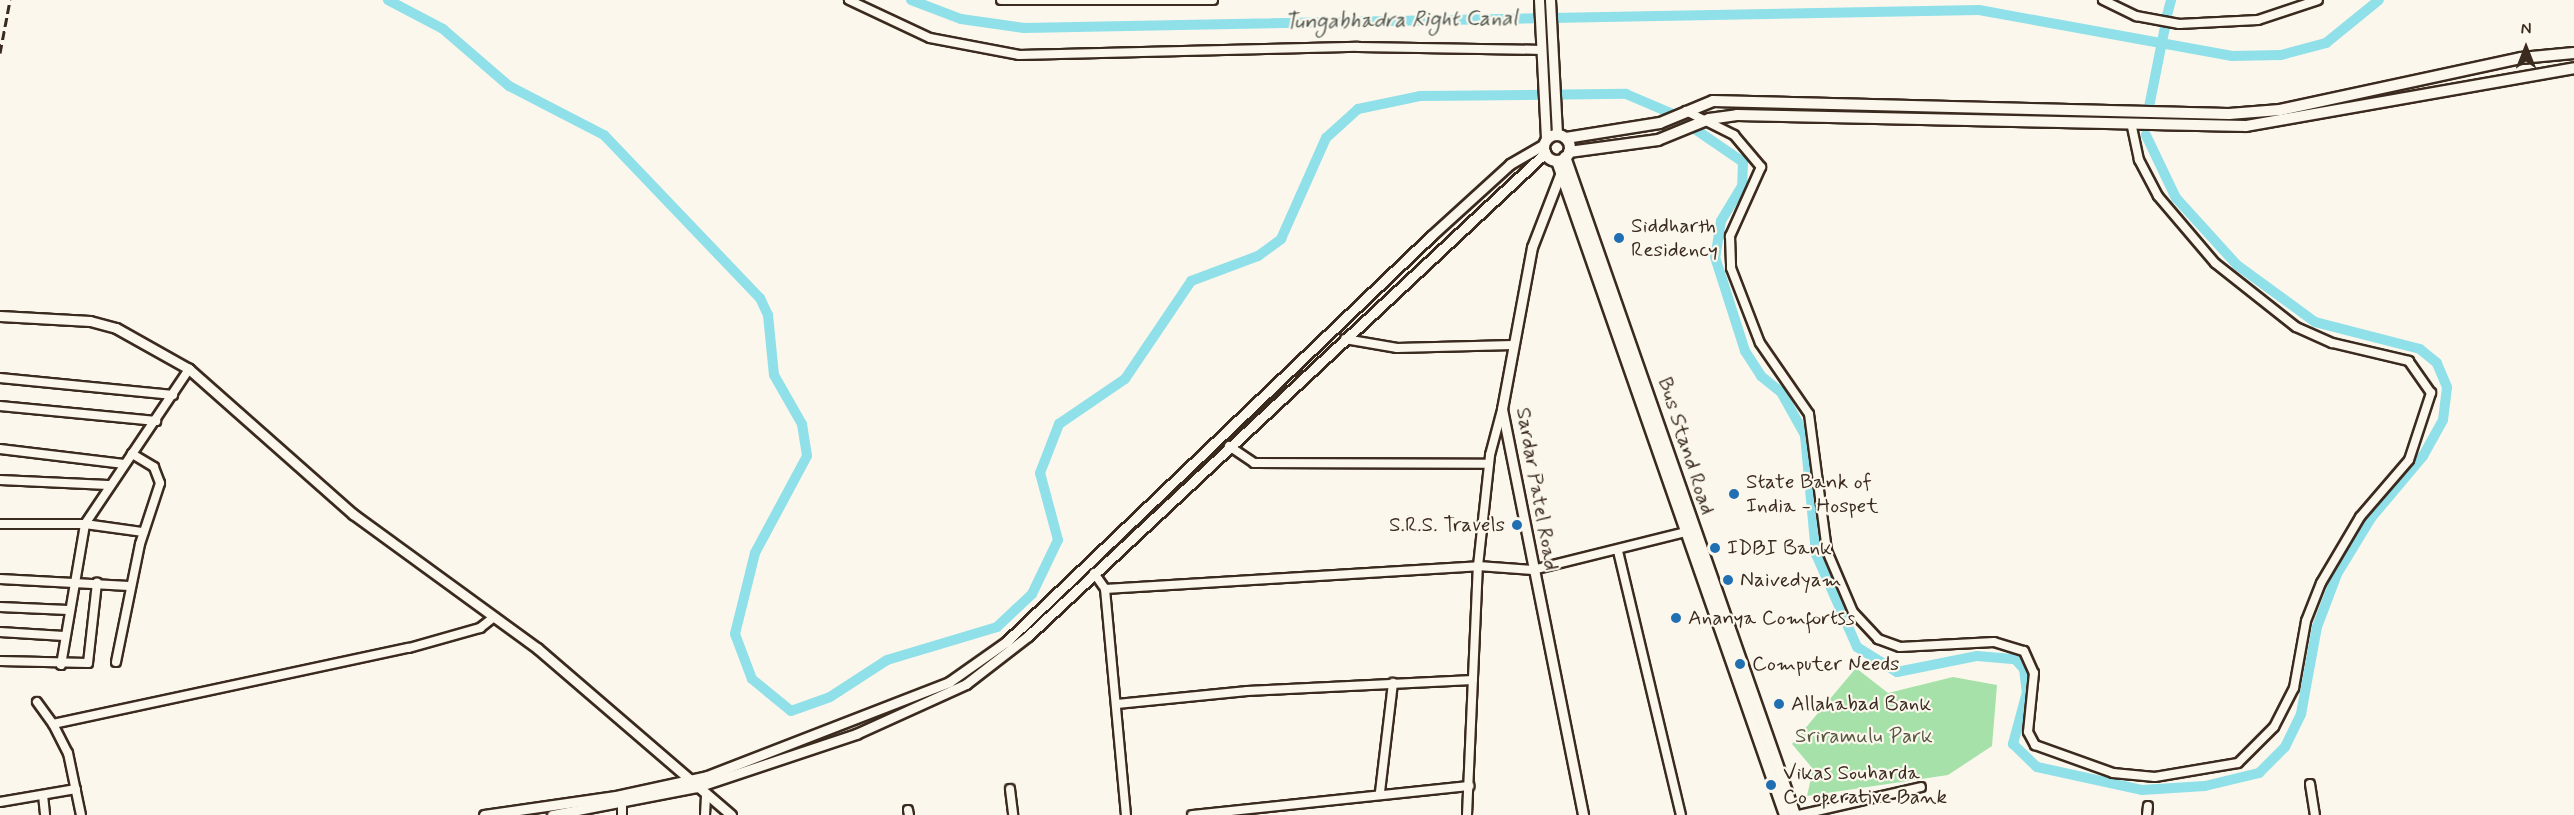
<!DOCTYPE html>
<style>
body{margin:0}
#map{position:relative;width:2574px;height:815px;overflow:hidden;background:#fbf7ec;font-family:Mynerve,sans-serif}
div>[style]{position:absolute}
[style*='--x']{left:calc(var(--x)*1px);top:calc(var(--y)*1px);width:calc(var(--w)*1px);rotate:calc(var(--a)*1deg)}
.green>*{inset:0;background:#a5e1a8}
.canal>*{height:10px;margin:-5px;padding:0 5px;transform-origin:5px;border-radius:5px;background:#8fe0e8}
.roads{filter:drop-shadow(2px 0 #3b2a1e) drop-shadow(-2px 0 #3b2a1e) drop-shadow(0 2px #3b2a1e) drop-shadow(0 -2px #3b2a1e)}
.minor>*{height:8px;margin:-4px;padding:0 4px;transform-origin:4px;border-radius:4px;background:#fbf7ec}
.tertiary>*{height:9px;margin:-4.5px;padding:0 4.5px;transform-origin:4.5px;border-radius:4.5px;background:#fbf7ec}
.secondary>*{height:10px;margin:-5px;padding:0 5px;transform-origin:5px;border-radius:5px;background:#fbf7ec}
.secondary>.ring{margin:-5px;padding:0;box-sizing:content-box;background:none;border:10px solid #fbf7ec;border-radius:50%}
.rail>*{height:3px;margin-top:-1.5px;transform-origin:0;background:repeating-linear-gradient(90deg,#3b2a1e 0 9px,transparent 0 13.5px)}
.dots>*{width:16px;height:16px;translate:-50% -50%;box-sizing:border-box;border:3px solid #fbf7ec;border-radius:50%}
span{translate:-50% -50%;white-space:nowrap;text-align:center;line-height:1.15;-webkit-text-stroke:4.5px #fbf7ec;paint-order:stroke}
.poi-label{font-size:21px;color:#3b2a1e}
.left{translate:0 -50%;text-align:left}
.right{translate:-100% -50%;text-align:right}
.street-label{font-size:21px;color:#3b2a1e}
.park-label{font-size:21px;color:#565840}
.water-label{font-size:22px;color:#505850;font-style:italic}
.north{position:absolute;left:2496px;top:18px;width:60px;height:60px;-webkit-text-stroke:4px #fbf7ec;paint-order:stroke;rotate:0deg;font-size:16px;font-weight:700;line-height:24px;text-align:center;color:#3b2a1e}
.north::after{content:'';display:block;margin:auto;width:21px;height:27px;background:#3b2a1e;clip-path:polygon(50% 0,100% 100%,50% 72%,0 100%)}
</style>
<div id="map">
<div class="green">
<div style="clip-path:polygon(1856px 668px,1888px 693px,1953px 677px,1997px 685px,1992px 746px,1948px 775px,1807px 796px,1813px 769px,1792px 744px)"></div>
</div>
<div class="canal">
<div style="--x:388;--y:0;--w:62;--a:27.8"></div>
<div style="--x:443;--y:29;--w:87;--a:40.8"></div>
<div style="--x:509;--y:86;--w:107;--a:27.3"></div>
<div style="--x:604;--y:135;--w:226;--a:46.3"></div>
<div style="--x:760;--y:298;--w:19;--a:65"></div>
<div style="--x:768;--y:315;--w:60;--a:84.3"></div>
<div style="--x:774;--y:375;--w:56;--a:60.3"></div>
<div style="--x:802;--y:424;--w:32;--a:81"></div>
<div style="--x:807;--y:456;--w:110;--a:118.2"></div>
<div style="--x:755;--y:553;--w:83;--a:103.9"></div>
<div style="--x:735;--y:634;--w:48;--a:69.3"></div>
<div style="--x:752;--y:679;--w:50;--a:39.4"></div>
<div style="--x:791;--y:711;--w:41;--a:-19.7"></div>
<div style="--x:830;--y:697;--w:68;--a:-33"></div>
<div style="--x:887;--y:660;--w:115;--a:-16.7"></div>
<div style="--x:997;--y:627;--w:48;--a:-43.3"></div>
<div style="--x:1032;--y:594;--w:60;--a:-64.3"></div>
<div style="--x:1058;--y:540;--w:69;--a:-105"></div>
<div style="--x:1040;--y:473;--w:53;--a:-68.8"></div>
<div style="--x:1059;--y:424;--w:80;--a:-34.3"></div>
<div style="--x:1125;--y:379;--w:118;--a:-56"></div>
<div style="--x:1191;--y:281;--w:72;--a:-20.5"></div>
<div style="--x:1258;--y:256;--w:29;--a:-36"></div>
<div style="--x:1281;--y:239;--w:111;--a:-66"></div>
<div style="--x:1326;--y:138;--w:43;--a:-42.2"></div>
<div style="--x:1358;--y:109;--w:63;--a:-11.8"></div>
<div style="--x:1420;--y:96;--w:206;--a:-0.6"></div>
<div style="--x:1626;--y:94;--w:51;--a:23.1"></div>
<div style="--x:1673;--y:114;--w:85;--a:34.4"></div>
<div style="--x:1743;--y:162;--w:24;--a:92"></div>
<div style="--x:1742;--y:186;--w:41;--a:121"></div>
<div style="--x:1721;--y:221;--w:36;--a:99"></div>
<div style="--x:1715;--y:257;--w:99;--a:72.3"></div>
<div style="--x:1745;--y:351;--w:30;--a:57"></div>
<div style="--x:1761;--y:376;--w:26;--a:39"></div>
<div style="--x:1781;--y:392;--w:49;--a:60.8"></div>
<div style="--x:1805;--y:435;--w:120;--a:84.7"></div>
<div style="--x:1816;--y:554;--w:102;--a:66.2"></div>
<div style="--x:1857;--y:647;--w:47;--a:32"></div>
<div style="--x:1897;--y:672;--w:82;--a:-11.3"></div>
<div style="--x:1977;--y:656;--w:38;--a:5"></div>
<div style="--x:2015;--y:659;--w:13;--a:48"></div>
<div style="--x:2024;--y:669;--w:23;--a:83"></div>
<div style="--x:2027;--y:692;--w:54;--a:105.1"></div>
<div style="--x:2013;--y:744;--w:33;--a:44"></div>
<div style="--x:2037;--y:767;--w:107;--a:12.4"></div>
<div style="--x:2142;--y:790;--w:63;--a:-3.6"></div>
<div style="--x:2205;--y:786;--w:56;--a:-13.5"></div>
<div style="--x:2259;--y:773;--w:37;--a:-45"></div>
<div style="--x:2285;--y:747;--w:37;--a:-64"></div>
<div style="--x:2301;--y:714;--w:88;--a:-79.6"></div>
<div style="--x:2317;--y:627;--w:57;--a:-69.3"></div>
<div style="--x:2337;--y:574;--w:66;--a:-58.7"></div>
<div style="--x:2371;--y:518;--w:81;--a:-50"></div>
<div style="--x:2423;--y:456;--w:41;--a:-60.9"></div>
<div style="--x:2443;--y:420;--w:33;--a:-83"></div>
<div style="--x:2447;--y:387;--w:26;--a:-113"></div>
<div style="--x:2437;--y:363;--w:22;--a:-141"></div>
<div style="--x:2420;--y:349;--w:108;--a:-165.6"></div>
<div style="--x:2315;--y:322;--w:97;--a:-143.8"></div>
<div style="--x:2237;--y:265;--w:91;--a:-132.3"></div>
<div style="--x:2176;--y:198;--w:70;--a:-115.5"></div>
<div style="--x:911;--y:0;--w:53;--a:20.8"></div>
<div style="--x:961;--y:19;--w:64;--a:8.1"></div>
<div style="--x:1024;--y:28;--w:955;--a:-1.08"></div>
<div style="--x:1979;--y:10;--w:256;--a:10.3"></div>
<div style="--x:2231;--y:56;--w:50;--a:-1.1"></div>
<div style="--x:2281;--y:55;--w:47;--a:-14.9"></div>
<div style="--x:2326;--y:43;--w:68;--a:-39.1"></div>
<div style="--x:2166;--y:19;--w:20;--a:-75"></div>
<div style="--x:2149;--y:107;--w:82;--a:-78.7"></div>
</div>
<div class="roads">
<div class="minor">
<div style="--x:849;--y:0;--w:89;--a:25.1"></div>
<div style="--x:930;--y:38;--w:91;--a:10.8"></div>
<div style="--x:1019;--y:55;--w:339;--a:-1.4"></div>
<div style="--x:1358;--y:47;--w:184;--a:0.9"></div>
<div style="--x:1001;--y:0;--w:212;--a:0"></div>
<div style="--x:2103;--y:0;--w:37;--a:26"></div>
<div style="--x:2136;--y:16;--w:44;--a:10.5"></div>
<div style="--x:2179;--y:24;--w:79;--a:-2.9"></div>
<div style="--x:2258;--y:20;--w:63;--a:-18.4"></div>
<div style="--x:1686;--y:111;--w:54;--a:26.6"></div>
<div style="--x:1734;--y:135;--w:42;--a:49.8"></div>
<div style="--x:1761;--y:167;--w:76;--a:114.2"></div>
<div style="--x:1730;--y:236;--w:32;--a:88"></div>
<div style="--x:1731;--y:268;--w:80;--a:68.9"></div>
<div style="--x:1760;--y:343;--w:86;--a:55.4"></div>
<div style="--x:1809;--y:414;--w:138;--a:82.5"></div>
<div style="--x:1827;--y:551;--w:66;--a:66.9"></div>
<div style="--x:1853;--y:612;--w:37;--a:47"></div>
<div style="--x:1878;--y:639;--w:23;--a:20"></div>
<div style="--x:1900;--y:647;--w:94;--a:-3"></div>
<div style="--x:1994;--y:642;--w:31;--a:17"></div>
<div style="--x:2024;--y:651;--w:24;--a:66"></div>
<div style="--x:2034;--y:673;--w:59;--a:95.8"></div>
<div style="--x:2028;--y:732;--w:15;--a:62"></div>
<div style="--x:2035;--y:745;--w:83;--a:19.7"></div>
<div style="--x:2113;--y:773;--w:42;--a:5.4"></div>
<div style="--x:2155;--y:777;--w:84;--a:-9.6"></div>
<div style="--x:2238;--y:763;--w:51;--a:-45"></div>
<div style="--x:2274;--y:727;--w:44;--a:-62.9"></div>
<div style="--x:2294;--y:688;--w:68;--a:-79.8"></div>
<div style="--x:2306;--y:621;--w:41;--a:-68.5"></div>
<div style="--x:2321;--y:583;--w:77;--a:-59.4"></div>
<div style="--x:2360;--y:517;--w:75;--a:-49.3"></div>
<div style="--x:2409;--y:460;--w:71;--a:-71.8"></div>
<div style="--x:2431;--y:393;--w:39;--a:-125"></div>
<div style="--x:2409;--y:361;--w:79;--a:-166.8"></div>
<div style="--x:2332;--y:343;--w:39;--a:-156"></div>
<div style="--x:2296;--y:327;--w:103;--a:-141.7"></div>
<div style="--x:2215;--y:263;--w:88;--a:-130.4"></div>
<div style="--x:2158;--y:196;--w:41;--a:-117.8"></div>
<div style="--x:2139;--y:160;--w:35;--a:-102"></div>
<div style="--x:1345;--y:339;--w:53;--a:9.8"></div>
<div style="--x:1397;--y:348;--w:116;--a:-1.5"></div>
<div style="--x:0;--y:378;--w:174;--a:5.6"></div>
<div style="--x:0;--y:406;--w:157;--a:5.5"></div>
<div style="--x:1229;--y:446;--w:30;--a:34"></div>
<div style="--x:1254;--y:463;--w:235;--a:0.2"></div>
<div style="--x:0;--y:449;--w:125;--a:6.9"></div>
<div style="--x:0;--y:480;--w:108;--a:2.7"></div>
<div style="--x:0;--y:524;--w:85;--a:0"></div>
<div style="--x:85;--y:524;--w:59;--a:7.9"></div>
<div style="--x:1618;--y:551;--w:271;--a:76.6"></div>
<div style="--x:1094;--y:573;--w:19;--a:55"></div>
<div style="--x:1105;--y:589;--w:227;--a:84.7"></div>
<div style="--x:0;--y:579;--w:129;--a:3.1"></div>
<div style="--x:1105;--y:589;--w:374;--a:-3.5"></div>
<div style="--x:1478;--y:566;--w:55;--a:4.2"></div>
<div style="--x:1533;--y:570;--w:161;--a:-14"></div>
<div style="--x:0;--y:607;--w:68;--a:2.5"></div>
<div style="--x:0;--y:632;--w:64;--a:3.6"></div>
<div style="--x:0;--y:661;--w:88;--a:1.3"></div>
<div style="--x:88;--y:663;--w:81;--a:-83.6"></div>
<div style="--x:116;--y:662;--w:120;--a:-78.5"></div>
<div style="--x:140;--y:544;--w:64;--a:-71.8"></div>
<div style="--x:160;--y:483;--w:17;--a:-111"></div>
<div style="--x:154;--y:467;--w:26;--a:-149"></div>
<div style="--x:61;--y:665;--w:143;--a:-80.3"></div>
<div style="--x:85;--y:524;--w:187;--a:-56.1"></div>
<div style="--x:37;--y:702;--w:27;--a:54"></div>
<div style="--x:53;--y:724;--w:364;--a:-12.1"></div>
<div style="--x:409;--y:648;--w:74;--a:-15.7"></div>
<div style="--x:480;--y:628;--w:18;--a:-38"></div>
<div style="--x:1117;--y:704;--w:131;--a:-5.7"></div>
<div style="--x:1247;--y:691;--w:226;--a:-2.8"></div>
<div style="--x:53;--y:724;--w:33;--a:63"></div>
<div style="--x:68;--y:753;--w:63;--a:78.2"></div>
<div style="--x:2310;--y:784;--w:31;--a:81"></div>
<div style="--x:1010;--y:789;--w:26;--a:83"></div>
<div style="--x:1380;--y:792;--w:110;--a:-83.2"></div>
<div style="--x:43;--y:795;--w:20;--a:84"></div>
<div style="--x:0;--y:802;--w:77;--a:-9.7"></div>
<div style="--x:622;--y:805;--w:10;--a:90"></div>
<div style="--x:908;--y:810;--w:5;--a:79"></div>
<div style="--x:705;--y:815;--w:19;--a:-87"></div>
<div style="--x:1192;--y:815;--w:279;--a:-6"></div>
<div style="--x:1467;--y:815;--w:249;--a:-87.5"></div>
<div style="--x:1478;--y:566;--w:112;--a:-83.8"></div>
<div style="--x:1490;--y:455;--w:47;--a:-75.1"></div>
<div style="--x:1799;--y:815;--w:125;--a:-12.9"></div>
<div style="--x:2147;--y:815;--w:9;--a:-84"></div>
</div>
<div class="tertiary">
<div style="--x:1539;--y:0;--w:140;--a:87.1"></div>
<div style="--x:1550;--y:0;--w:135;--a:87"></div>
<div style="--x:1561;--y:172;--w:80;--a:111.1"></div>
<div style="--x:1532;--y:247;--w:165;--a:100.5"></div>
<div style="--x:1502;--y:409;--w:414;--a:78.7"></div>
<div style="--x:0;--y:316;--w:90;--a:3.2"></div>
<div style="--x:90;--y:321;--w:27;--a:15"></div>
<div style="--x:116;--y:328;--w:84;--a:29.3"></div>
<div style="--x:189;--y:369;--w:219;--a:41.5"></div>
<div style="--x:353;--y:514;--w:228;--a:36.1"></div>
<div style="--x:537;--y:648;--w:256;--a:40.7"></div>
<div style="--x:484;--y:815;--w:133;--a:-8.2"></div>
<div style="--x:616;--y:796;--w:93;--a:-12.4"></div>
<div style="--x:707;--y:776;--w:260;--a:-21.2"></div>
<div style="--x:949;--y:682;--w:70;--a:-35.1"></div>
<div style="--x:1006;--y:642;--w:588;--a:-43.69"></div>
<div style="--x:1431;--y:236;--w:107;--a:-42.3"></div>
<div style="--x:1510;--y:164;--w:39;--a:-30"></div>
<div style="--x:552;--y:815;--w:148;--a:-10.9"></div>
<div style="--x:697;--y:787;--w:168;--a:-18.4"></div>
<div style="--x:856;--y:734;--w:121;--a:-24.4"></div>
<div style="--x:966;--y:684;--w:78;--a:-37.7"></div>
<div style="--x:1028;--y:636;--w:708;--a:-43.05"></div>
</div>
<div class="secondary">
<div class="ring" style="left:1544px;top:135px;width:16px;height:16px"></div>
<div style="--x:1566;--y:138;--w:95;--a:-9.1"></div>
<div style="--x:1660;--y:123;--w:57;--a:-22.5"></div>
<div style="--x:1713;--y:101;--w:516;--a:1.44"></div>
<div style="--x:2229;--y:114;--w:51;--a:-4.5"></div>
<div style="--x:2280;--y:110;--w:247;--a:-12.2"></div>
<div style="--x:2521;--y:58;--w:53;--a:-5.4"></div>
<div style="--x:1569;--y:152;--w:90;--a:-7.7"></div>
<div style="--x:1658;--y:140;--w:55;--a:-22.4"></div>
<div style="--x:1709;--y:119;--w:28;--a:-8"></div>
<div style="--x:1737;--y:115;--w:509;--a:1.24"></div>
<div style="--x:2246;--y:126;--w:333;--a:-10"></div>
<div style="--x:1565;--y:157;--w:697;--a:70.73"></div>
<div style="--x:1557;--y:161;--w:693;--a:70.78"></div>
</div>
</div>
<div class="rail">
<div style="--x:0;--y:53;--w:54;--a:-79.3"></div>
</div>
<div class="dots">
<div style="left:1619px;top:238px;background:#1f6fb2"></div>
<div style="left:1734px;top:494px;background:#1f6fb2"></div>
<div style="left:1517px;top:525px;background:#1f6fb2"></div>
<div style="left:1715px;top:548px;background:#1f6fb2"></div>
<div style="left:1728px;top:580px;background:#1f6fb2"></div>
<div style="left:1676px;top:618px;background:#1f6fb2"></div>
<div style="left:1740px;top:664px;background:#1f6fb2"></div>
<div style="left:1779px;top:704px;background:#1f6fb2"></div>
<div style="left:1771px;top:785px;background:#1f6fb2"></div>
</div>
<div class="poi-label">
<span class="left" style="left:1631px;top:238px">Siddharth<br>Residency</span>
<span class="left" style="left:1746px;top:494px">State Bank of<br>India - Hospet</span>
<span class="right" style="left:1505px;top:525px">S.R.S. Travels</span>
<span class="left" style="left:1727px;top:548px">IDBI Bank</span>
<span class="left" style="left:1740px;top:580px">Naivedyam</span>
<span class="left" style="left:1688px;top:618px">Ananya Comfortss</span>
<span class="left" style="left:1752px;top:664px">Computer Needs</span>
<span class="left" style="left:1791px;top:704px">Allahabad Bank</span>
<span class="left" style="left:1783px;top:785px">Vikas Souharda<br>Co operative Bank</span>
</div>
<div class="street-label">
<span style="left:1686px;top:446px;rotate:72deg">Bus Stand Road</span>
<span style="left:1537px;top:489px;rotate:80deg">Sardar Patel Road</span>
</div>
<div class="park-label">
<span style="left:1864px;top:736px">Sriramulu Park</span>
</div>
<div class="water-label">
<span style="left:1401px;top:21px;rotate:-1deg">Tungabhadra Right Canal</span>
</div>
<div class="north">N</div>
</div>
